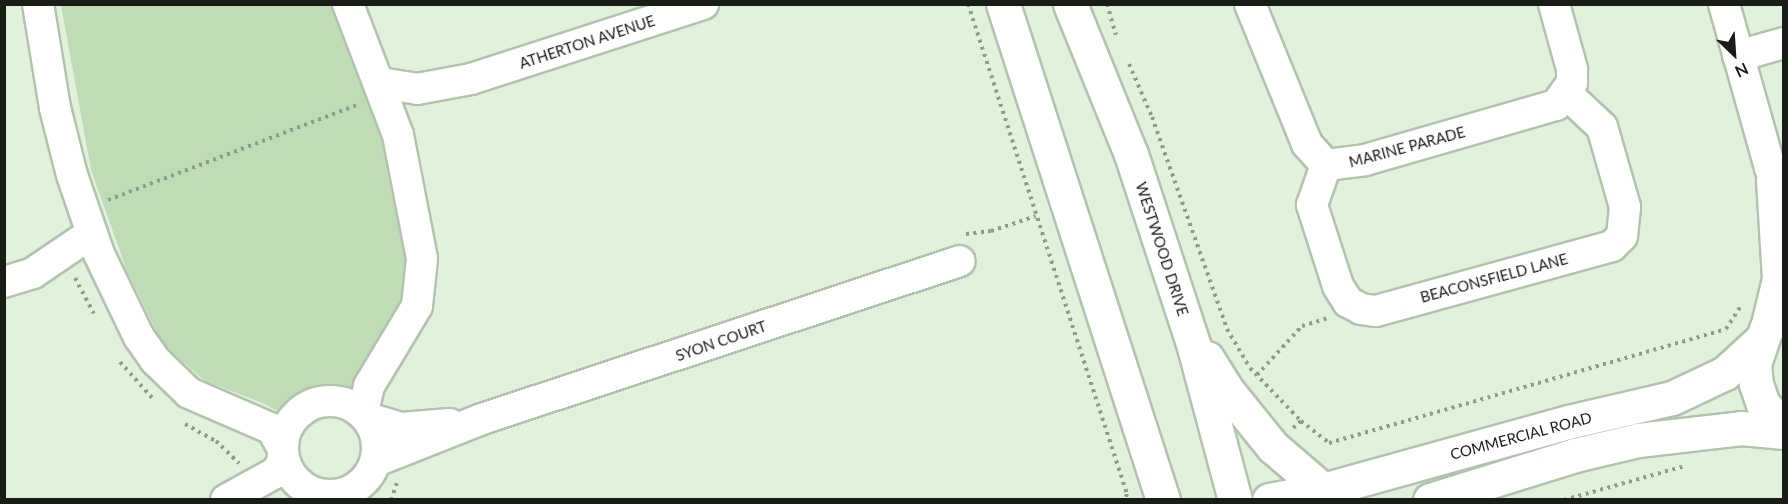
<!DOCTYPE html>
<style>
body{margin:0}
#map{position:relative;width:1788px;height:504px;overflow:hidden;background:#e0f2db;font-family:Lato,sans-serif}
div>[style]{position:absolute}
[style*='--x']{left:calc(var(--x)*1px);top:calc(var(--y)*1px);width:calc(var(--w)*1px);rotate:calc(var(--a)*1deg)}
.green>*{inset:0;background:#bfdcb6}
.path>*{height:4px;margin-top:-2px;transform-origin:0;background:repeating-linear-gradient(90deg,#8f9c8b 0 3px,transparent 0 7.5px)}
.roads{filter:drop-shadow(2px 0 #b2c3ad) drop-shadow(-2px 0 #b2c3ad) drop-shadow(0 2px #b2c3ad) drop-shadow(0 -2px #b2c3ad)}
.minor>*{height:30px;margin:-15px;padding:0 15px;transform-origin:15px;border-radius:15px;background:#fff}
.minor>.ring{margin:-15px;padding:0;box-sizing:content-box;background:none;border:30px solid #fff;border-radius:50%}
.tertiary>*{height:33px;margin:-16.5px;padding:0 16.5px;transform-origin:16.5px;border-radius:16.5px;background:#fff}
span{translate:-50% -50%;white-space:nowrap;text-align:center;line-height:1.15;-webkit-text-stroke:5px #fff;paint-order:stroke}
.street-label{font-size:15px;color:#181e16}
.frame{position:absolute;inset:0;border:6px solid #181e16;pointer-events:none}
.north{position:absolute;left:1704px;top:24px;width:60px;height:60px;-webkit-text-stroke:4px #fff;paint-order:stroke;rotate:155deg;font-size:16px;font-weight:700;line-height:24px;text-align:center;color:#181e16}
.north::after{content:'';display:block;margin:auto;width:21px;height:27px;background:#181e16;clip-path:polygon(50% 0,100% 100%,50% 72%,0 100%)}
</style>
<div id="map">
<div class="green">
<div style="clip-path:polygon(61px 5px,342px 5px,371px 78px,417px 274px,361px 389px,331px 387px,315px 392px,287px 417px,265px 404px,205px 381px,163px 345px,127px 271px,91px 170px)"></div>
</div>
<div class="path">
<div style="--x:968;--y:4;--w:515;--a:72.02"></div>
<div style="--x:1127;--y:494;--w:6;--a:108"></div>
<div style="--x:1107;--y:4;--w:32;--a:74"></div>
<div style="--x:1129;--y:64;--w:58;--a:66.5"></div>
<div style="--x:1152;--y:117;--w:225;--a:70.5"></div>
<div style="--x:1227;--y:329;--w:45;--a:59.5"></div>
<div style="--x:1250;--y:368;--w:74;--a:46.1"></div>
<div style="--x:1301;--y:421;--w:11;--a:139"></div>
<div style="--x:108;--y:200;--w:269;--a:-20.9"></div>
<div style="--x:966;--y:234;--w:25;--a:-7"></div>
<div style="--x:991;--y:231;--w:47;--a:-18.4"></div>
<div style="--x:75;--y:278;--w:40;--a:62"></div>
<div style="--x:120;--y:362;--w:52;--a:48.1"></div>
<div style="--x:1257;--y:375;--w:67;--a:-47.4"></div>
<div style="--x:1302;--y:326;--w:27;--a:-17"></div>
<div style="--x:1301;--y:421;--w:36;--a:38"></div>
<div style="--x:1329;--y:443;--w:413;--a:-16"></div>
<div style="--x:1726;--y:329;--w:30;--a:-57"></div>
<div style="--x:185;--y:424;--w:35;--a:29"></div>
<div style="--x:216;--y:441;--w:32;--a:44"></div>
<div style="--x:391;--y:500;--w:18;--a:-71"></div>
<div style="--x:1564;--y:500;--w:126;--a:-15.7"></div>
</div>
<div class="roads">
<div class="minor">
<div style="--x:38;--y:4;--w:105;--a:80.7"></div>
<div style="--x:55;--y:108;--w:69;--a:75.8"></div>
<div style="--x:72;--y:175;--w:83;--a:71.1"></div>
<div style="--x:99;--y:254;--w:92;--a:64.3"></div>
<div style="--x:139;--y:337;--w:28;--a:55"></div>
<div style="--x:155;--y:360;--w:47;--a:44.1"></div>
<div style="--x:189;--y:393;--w:90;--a:23.4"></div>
<div style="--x:272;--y:429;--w:21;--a:61"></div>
<div style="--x:348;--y:4;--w:140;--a:69.1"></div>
<div style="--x:398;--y:135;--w:126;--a:79"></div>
<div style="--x:422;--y:259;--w:47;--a:96.1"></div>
<div style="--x:417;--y:306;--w:93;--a:121"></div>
<div style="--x:369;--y:386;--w:28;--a:103"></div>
<div style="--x:1250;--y:4;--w:151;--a:67.8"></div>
<div style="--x:1307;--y:144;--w:28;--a:48"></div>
<div style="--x:1326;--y:165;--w:39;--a:-7"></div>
<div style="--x:1365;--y:160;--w:199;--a:-16.1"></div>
<div style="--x:1556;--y:105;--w:27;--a:-54"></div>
<div style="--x:1572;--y:83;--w:14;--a:-90"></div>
<div style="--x:1572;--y:69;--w:67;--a:-105.5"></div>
<div style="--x:1724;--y:4;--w:170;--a:74.3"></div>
<div style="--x:1770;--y:168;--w:35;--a:66"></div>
<div style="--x:1738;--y:56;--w:48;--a:-15.8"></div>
<div style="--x:380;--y:83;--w:37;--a:9"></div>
<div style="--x:417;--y:89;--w:55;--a:-10.5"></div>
<div style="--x:471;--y:79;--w:244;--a:-17.9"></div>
<div style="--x:1326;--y:165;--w:42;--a:109.3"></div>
<div style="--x:1312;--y:205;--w:85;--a:72.2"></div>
<div style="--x:1338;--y:286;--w:19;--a:58"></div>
<div style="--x:1348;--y:302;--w:15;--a:28"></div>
<div style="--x:1361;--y:309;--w:15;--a:8"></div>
<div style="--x:1376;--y:311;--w:245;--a:-15.4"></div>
<div style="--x:1612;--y:246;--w:14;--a:-45"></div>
<div style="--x:1622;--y:236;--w:29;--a:-84"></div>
<div style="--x:1625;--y:207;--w:83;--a:-106"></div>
<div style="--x:1602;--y:127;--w:48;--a:-136.7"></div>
<div style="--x:4;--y:282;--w:30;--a:-17"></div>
<div style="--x:33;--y:273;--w:71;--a:-34.1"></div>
<div style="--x:1766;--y:329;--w:51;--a:-76.5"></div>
<div style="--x:1778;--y:279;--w:99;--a:-93.5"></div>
<div class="ring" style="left:283px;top:401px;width:64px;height:64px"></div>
<div style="--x:368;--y:418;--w:34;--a:17"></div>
<div style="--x:401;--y:428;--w:49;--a:-4.7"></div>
<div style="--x:376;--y:461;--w:114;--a:-21.6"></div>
<div style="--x:482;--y:419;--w:503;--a:-18.29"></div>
<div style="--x:226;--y:500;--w:56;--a:-28.9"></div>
<div style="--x:275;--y:473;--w:11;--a:-52"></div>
<div style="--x:282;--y:464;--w:9;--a:-84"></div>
</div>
<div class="tertiary">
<div style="--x:1003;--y:4;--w:521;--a:72.12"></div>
<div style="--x:1070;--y:4;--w:162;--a:67.9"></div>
<div style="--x:1131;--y:154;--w:203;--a:71.9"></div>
<div style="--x:1194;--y:347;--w:158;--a:75"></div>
<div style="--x:1784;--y:310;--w:26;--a:133"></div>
<div style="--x:1766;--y:329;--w:36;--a:109"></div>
<div style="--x:1754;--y:363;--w:21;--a:85"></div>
<div style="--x:1756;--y:384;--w:21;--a:71"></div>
<div style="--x:1763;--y:404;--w:31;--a:48"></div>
<div style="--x:1207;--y:358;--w:36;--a:58"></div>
<div style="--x:1226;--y:389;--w:75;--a:51"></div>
<div style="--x:1273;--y:447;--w:66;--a:40.7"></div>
<div style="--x:1269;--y:500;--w:55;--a:-10.5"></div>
<div style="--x:1323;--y:490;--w:254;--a:-15.5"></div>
<div style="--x:1568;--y:422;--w:107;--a:-13"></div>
<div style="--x:1672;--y:398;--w:59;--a:-25.3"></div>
<div style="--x:1725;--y:373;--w:46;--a:-42.4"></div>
<div style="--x:1430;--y:500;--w:152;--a:-17.2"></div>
<div style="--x:1575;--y:455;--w:65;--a:-13.4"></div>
<div style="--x:1638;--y:440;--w:104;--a:-6.6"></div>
<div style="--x:1741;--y:428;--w:43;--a:5.3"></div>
</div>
</div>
<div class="street-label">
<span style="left:587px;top:42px;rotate:-18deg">ATHERTON AVENUE</span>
<span style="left:1407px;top:147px;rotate:-15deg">MARINE PARADE</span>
<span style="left:1162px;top:249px;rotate:72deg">WESTWOOD DRIVE</span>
<span style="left:1494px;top:278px;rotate:-15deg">BEACONSFIELD LANE</span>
<span style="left:721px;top:341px;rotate:-19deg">SYON COURT</span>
<span style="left:1521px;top:436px;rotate:-15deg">COMMERCIAL ROAD</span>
</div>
<div class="frame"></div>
<div class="north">N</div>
</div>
